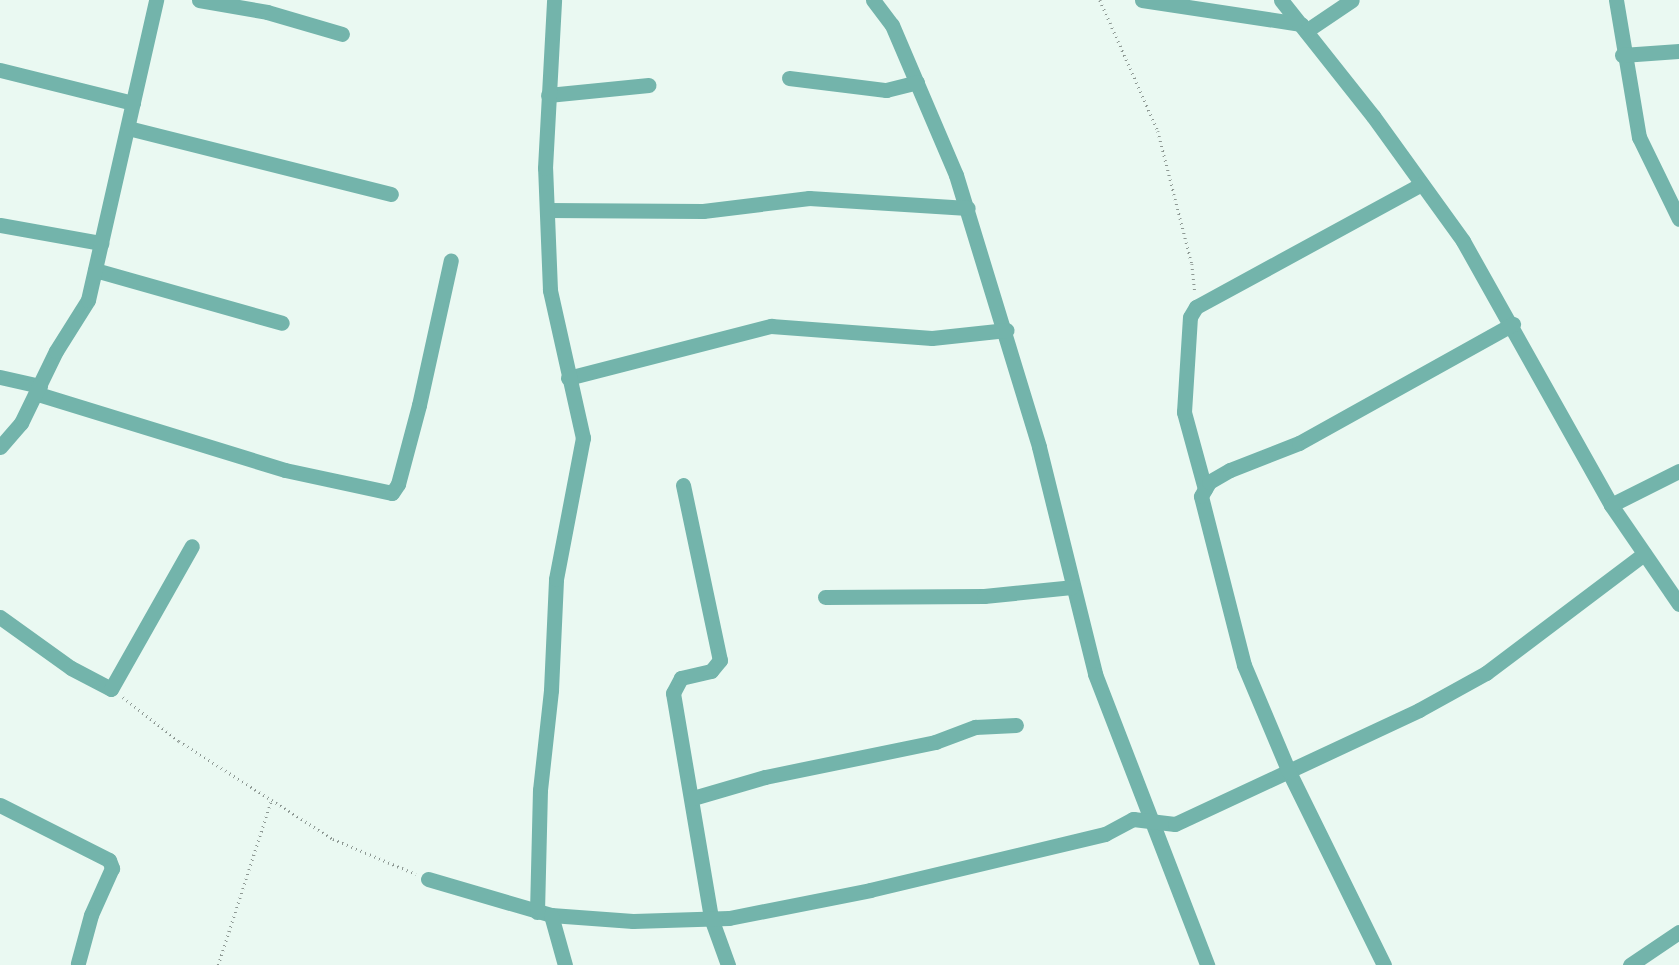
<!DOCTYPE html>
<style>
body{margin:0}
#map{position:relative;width:1679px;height:965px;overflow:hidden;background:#eaf9f2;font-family:Signika,sans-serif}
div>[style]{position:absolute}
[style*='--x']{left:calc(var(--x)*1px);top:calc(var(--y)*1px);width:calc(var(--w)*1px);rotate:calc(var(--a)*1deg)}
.path>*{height:2.5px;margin-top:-1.25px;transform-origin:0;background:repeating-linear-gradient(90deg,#8e9994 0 1px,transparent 0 5px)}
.minor>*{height:15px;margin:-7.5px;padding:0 7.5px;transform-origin:7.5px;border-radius:7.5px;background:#73b4ab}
span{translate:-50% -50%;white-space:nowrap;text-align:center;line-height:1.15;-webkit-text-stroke:4.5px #fff;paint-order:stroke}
</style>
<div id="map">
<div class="path">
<div style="--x:1100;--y:0;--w:143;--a:66.1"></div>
<div style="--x:1158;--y:131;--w:137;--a:75.7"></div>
<div style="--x:1192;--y:264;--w:29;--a:84"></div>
<div style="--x:123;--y:697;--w:71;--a:38.2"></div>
<div style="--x:179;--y:741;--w:183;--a:32.5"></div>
<div style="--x:333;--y:839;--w:90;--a:22.9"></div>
<div style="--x:218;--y:965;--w:172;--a:-72.1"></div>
</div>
<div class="minor">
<div style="--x:199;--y:0;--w:69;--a:10"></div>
<div style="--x:267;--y:12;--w:78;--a:16.3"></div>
<div style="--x:873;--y:0;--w:31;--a:53"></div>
<div style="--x:892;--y:25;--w:163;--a:66.9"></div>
<div style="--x:956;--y:175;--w:284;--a:73"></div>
<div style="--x:1039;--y:447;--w:234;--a:76.1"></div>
<div style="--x:1095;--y:674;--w:312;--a:68.9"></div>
<div style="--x:1142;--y:0;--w:161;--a:8.6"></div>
<div style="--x:1281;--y:0;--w:148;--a:51.6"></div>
<div style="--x:1373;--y:116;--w:154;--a:54.2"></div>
<div style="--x:1463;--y:241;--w:303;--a:60.7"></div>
<div style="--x:1611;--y:505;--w:120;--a:55.5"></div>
<div style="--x:1616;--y:0;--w:139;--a:80.5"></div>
<div style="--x:1639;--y:137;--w:91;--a:64"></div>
<div style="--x:1306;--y:31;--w:55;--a:-34"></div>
<div style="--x:1622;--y:55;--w:57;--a:-4"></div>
<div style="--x:0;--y:70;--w:137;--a:13.9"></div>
<div style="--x:789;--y:78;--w:98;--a:7.1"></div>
<div style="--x:886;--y:90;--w:32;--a:-14"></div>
<div style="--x:548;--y:95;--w:101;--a:-5.7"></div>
<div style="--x:128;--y:128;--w:271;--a:14.1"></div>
<div style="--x:547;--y:210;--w:156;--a:0.4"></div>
<div style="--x:703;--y:211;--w:107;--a:-7"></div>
<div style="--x:809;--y:198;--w:159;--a:3.6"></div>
<div style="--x:0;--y:225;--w:103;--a:10.1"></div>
<div style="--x:95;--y:270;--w:194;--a:15.8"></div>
<div style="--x:0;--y:377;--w:41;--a:12.7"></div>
<div style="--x:568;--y:378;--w:210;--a:-14.4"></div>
<div style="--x:771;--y:326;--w:161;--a:4.3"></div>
<div style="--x:932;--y:338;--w:75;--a:-6.1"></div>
<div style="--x:38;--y:394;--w:258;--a:17.1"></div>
<div style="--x:285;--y:470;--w:109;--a:12.1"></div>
<div style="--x:392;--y:493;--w:11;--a:-56"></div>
<div style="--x:398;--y:484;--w:82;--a:-75.1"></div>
<div style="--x:419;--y:405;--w:148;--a:-77.6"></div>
<div style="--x:0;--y:447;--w:32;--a:-49"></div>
<div style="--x:21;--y:423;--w:80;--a:-64.1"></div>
<div style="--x:56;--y:351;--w:60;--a:-57.9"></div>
<div style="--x:88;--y:300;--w:308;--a:-77.2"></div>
<div style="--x:683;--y:485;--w:179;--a:78.1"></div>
<div style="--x:720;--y:660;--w:14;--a:129"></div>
<div style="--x:711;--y:671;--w:31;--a:167"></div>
<div style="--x:681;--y:678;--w:17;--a:118"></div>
<div style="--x:673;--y:693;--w:228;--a:80.4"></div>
<div style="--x:711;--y:918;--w:50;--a:70.1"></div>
<div style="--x:1205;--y:489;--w:80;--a:-105.3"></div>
<div style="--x:1184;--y:412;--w:95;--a:-86.4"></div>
<div style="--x:1190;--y:317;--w:12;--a:-59"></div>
<div style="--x:1196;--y:307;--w:257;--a:-28.6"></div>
<div style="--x:1611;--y:505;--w:76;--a:-26.6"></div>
<div style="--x:825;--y:597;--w:159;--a:-0.4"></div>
<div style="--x:984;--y:596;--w:88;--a:-5.8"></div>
<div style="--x:0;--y:617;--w:87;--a:35.7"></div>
<div style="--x:71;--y:668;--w:45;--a:27.7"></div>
<div style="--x:111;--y:689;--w:164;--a:-60.5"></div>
<div style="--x:693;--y:798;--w:75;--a:-16.3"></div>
<div style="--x:765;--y:777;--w:174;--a:-11.6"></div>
<div style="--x:935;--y:742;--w:43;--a:-20.6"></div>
<div style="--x:975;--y:727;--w:41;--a:-2.8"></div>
<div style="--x:0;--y:805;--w:122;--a:26.8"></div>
<div style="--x:109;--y:860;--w:9;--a:69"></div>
<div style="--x:112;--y:868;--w:51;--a:114.1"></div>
<div style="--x:91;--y:915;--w:50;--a:105.2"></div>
<div style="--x:428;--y:879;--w:128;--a:16.3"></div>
<div style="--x:551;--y:915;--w:82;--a:4.2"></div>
<div style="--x:633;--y:921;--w:96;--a:-1.8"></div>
<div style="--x:729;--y:918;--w:144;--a:-11.2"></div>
<div style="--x:870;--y:890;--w:242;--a:-13.4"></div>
<div style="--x:1105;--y:834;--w:32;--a:-28"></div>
<div style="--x:1133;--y:819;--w:42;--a:6.8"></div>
<div style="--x:1175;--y:824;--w:269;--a:-25"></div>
<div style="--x:1419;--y:710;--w:77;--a:-28.9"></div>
<div style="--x:1486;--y:673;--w:198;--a:-37"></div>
<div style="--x:537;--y:912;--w:122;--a:-88.6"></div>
<div style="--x:540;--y:790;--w:101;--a:-83.7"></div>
<div style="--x:551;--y:690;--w:111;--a:-87.4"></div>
<div style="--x:556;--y:579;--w:144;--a:-79.2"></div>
<div style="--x:583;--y:438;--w:152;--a:-102.6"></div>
<div style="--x:550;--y:290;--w:122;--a:-92.3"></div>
<div style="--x:545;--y:168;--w:168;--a:-86.9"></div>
<div style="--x:551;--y:915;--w:52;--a:74.4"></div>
<div style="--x:1384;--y:965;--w:215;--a:-116.2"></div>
<div style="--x:1289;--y:772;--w:116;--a:-112.8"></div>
<div style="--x:1244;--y:665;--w:174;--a:-104.3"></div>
<div style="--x:1201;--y:496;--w:16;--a:-60"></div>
<div style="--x:1209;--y:482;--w:24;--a:-30"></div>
<div style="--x:1230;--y:470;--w:74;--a:-21.4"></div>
<div style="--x:1299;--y:443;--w:245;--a:-29.1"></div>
<div style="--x:1630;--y:965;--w:59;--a:-34"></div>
</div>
</div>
